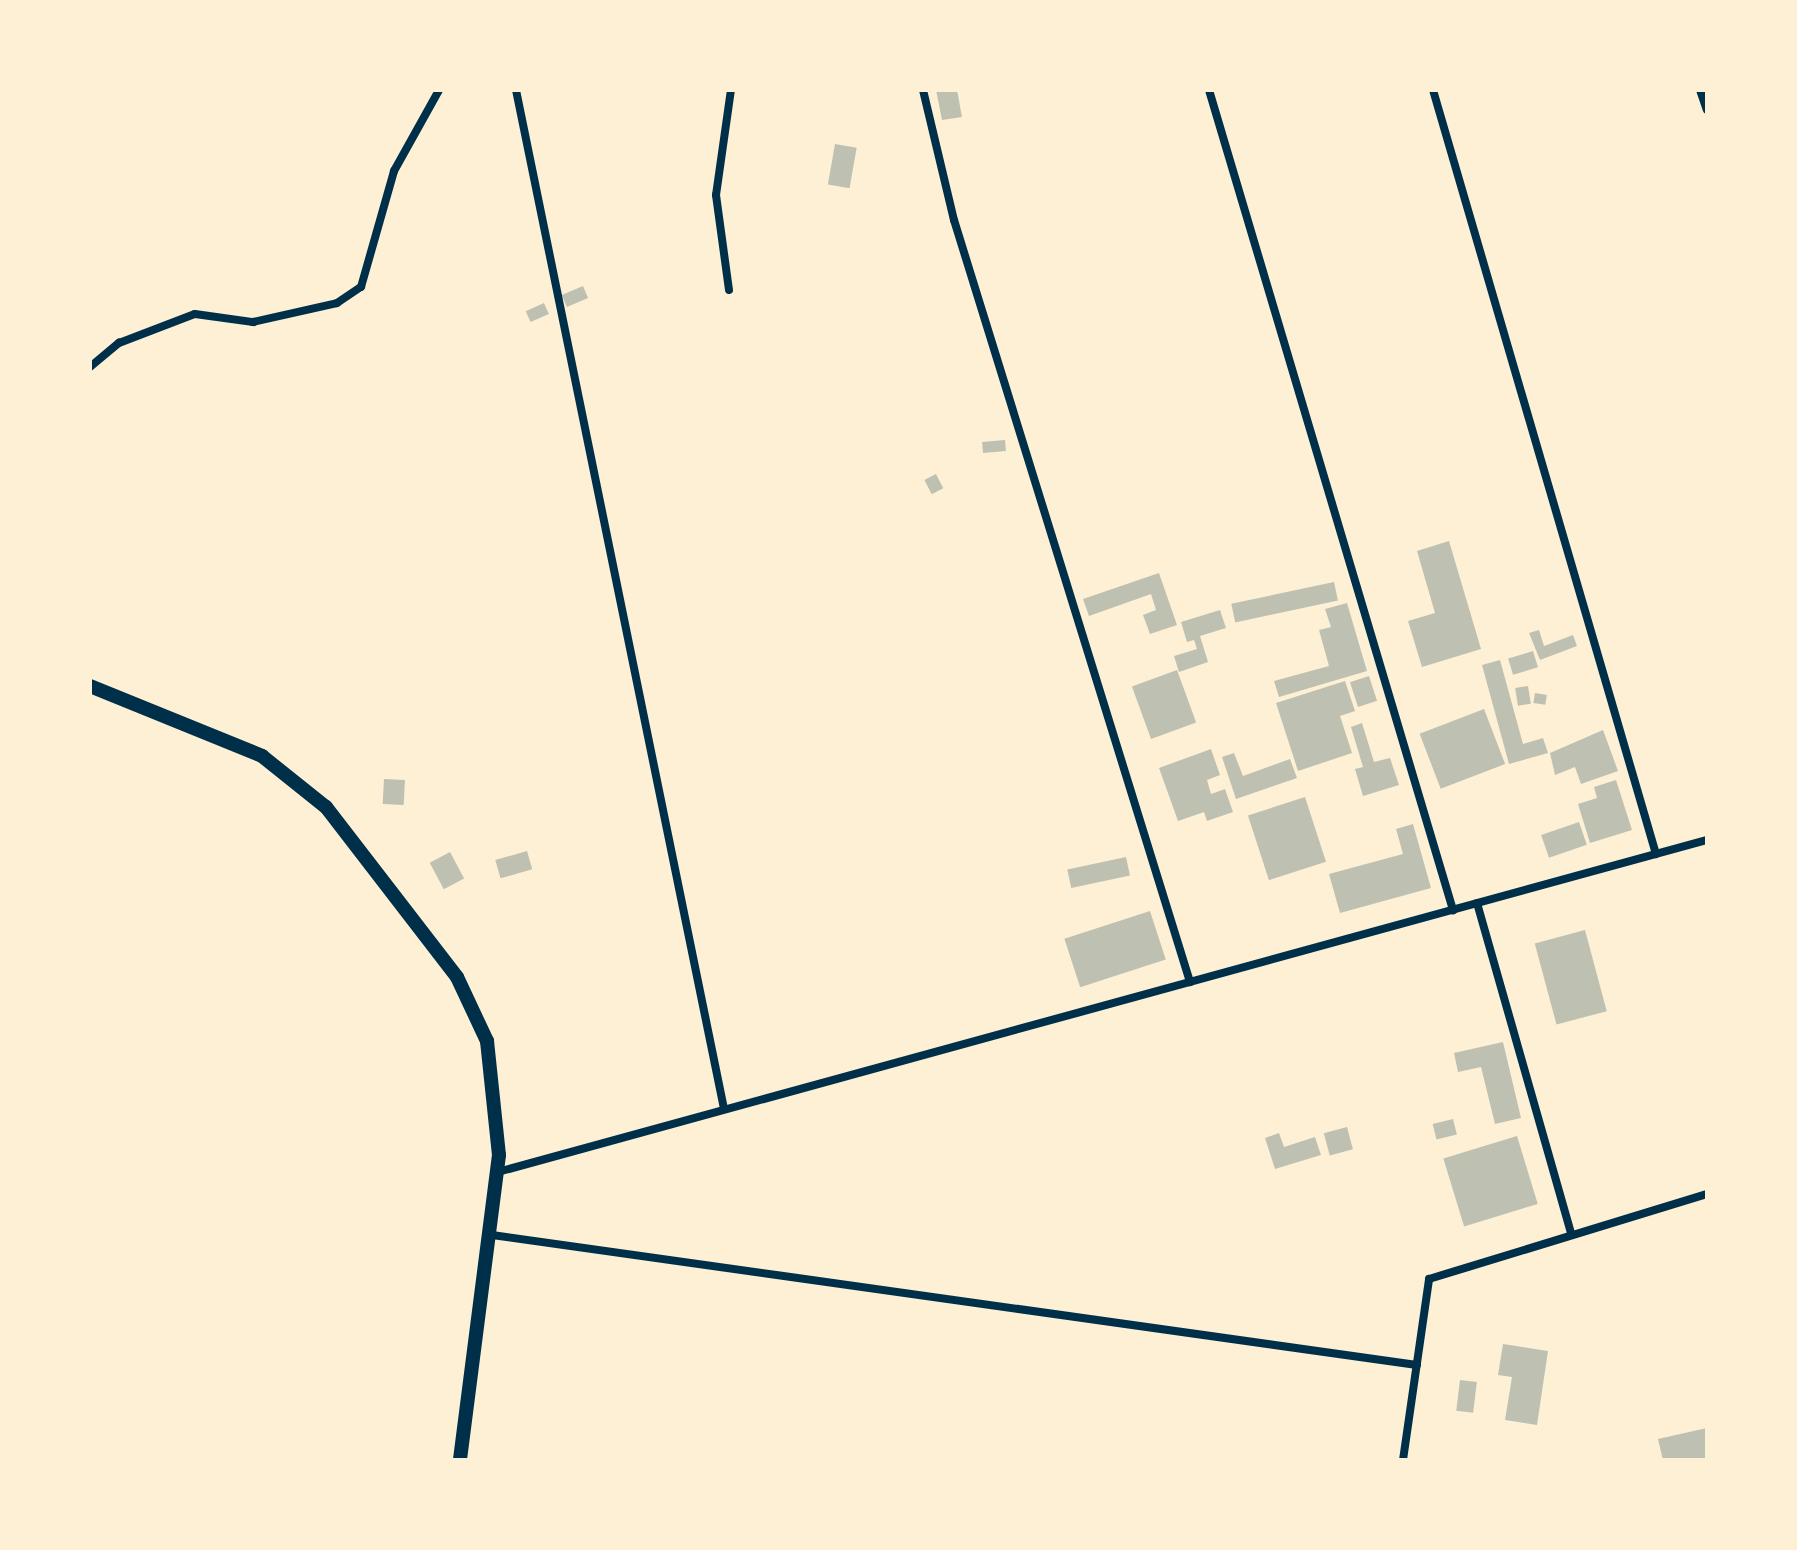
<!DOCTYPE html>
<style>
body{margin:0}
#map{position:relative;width:1797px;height:1550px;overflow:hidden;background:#fdf0d5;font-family:Inter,sans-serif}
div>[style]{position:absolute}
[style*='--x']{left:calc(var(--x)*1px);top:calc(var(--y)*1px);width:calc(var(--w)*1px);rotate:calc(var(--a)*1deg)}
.building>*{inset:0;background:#bec0b2;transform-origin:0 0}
.minor>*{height:8px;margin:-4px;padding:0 4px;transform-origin:4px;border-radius:4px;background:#003049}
.tertiary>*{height:14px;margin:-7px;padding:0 7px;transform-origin:7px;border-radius:7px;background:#003049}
span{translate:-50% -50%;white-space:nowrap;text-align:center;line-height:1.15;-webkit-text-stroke:7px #fdf0d5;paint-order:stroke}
.frame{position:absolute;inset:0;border:92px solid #fdf0d5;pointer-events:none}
</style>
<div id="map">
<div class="building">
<div style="clip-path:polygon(936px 90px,957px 90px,962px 117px,942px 120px)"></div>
<div style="left:835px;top:144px;width:22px;height:41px;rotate:10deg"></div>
<div style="left:583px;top:286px;width:13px;height:23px;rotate:67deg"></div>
<div style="left:544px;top:303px;width:12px;height:20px;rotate:66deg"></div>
<div style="left:1005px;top:440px;width:11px;height:23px;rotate:85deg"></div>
<div style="left:936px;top:474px;width:16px;height:13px;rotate:63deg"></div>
<div style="clip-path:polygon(1449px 541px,1481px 649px,1422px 667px,1408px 621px,1435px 613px,1417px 551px)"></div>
<div style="clip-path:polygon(1159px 573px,1177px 625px,1150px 634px,1143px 615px,1156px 610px,1151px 594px,1089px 616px,1083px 599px)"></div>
<div style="left:1334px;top:582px;width:19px;height:105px;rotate:78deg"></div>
<div style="clip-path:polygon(1347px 603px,1367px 671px,1279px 697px,1274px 681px,1329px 666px,1319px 630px,1331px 627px,1325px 609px)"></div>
<div style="clip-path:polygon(1220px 610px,1226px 628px,1200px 636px,1208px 662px,1179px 672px,1174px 656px,1197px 649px,1194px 640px,1187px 642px,1181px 622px)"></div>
<div style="clip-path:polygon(1539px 630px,1544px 646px,1573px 635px,1577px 646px,1540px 660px,1529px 633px)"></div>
<div style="left:1533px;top:651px;width:17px;height:26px;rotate:73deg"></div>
<div style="clip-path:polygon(1500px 660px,1523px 744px,1543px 738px,1548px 753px,1509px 764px,1482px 665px)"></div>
<div style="left:1177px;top:670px;width:56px;height:48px;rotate:70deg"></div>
<div style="left:1369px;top:676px;width:26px;height:20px;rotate:72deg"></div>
<div style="clip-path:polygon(1345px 681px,1355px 711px,1340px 716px,1352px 753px,1298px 771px,1276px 703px)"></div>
<div style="left:1528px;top:686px;width:18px;height:13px;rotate:81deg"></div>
<div style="left:1535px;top:693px;width:12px;height:10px;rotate:9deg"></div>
<div style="left:1484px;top:709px;width:59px;height:69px;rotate:69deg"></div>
<div style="clip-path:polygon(1362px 723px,1374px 762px,1390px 758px,1399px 785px,1363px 796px,1355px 769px,1363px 767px,1351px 727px)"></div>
<div style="clip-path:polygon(1603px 730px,1618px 771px,1581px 784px,1575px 767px,1555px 775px,1550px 753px)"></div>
<div style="clip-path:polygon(1211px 749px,1220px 775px,1207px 780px,1211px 794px,1225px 789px,1233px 812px,1207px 821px,1204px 812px,1178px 821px,1159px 768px)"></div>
<div style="clip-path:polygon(1234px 753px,1243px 776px,1290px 759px,1297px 778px,1236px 799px,1222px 757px)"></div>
<div style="left:384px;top:779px;width:21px;height:25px;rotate:3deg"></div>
<div style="clip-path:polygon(1616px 780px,1632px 830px,1590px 843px,1578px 804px,1597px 798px,1594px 787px)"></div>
<div style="left:1305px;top:797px;width:68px;height:60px;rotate:72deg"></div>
<div style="left:1579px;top:822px;width:24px;height:40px;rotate:71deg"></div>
<div style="clip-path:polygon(1413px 824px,1431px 888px,1340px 913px,1329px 874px,1403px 854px,1396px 829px)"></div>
<div style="left:527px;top:851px;width:19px;height:33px;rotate:74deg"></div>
<div style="left:450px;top:852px;width:30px;height:23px;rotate:62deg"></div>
<div style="left:1126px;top:857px;width:19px;height:60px;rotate:78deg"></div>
<div style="left:1150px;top:911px;width:51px;height:90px;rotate:72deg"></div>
<div style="left:1585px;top:930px;width:84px;height:52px;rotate:75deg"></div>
<div style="clip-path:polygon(1503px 1042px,1521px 1118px,1495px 1124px,1481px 1067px,1458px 1072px,1454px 1053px)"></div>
<div style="left:1453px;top:1119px;width:16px;height:21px;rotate:76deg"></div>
<div style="left:1347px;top:1127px;width:23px;height:24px;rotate:75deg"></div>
<div style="clip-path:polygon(1279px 1133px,1284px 1147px,1315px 1137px,1321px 1155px,1275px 1169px,1265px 1138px)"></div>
<div style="left:1517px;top:1136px;width:71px;height:77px;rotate:73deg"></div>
<div style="clip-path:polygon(1503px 1344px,1548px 1351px,1537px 1425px,1505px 1420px,1512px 1377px,1498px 1375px)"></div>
<div style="left:1460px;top:1380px;width:17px;height:31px;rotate:7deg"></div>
<div style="clip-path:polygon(1707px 1428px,1707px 1460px,1663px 1460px,1658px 1439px)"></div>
</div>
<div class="minor">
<div style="--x:516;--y:90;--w:1040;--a:78.46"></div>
<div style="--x:923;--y:90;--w:134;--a:76.6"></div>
<div style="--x:954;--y:220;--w:798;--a:72.79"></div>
<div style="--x:1209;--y:90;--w:856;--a:73.43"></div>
<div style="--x:1433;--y:90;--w:796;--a:73.73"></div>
<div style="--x:1700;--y:90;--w:21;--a:71"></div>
<div style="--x:729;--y:290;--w:96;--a:-97.8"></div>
<div style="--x:716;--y:195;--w:106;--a:-81.9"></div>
<div style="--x:90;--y:367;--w:38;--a:-40"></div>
<div style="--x:119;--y:343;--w:81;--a:-20.9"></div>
<div style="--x:195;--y:314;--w:59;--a:7.9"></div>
<div style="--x:253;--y:322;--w:86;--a:-12.7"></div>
<div style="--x:337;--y:303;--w:29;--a:-34"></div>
<div style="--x:361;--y:287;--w:121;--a:-74.1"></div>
<div style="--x:394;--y:171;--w:93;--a:-60.9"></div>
<div style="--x:1477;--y:903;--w:344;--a:74.1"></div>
<div style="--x:498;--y:1172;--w:1254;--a:-15.36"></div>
<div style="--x:492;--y:1235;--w:934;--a:8"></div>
<div style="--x:1403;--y:1460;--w:183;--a:-81.8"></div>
<div style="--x:1429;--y:1279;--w:291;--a:-17"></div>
</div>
<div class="tertiary">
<div style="--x:90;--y:686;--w:186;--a:22.1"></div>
<div style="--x:262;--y:756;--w:82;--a:38.6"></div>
<div style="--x:326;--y:807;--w:215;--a:52.4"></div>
<div style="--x:457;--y:977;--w:71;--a:64.9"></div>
<div style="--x:487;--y:1041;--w:115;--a:84"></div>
<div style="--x:499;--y:1155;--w:307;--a:97.3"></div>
</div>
<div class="frame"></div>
</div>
